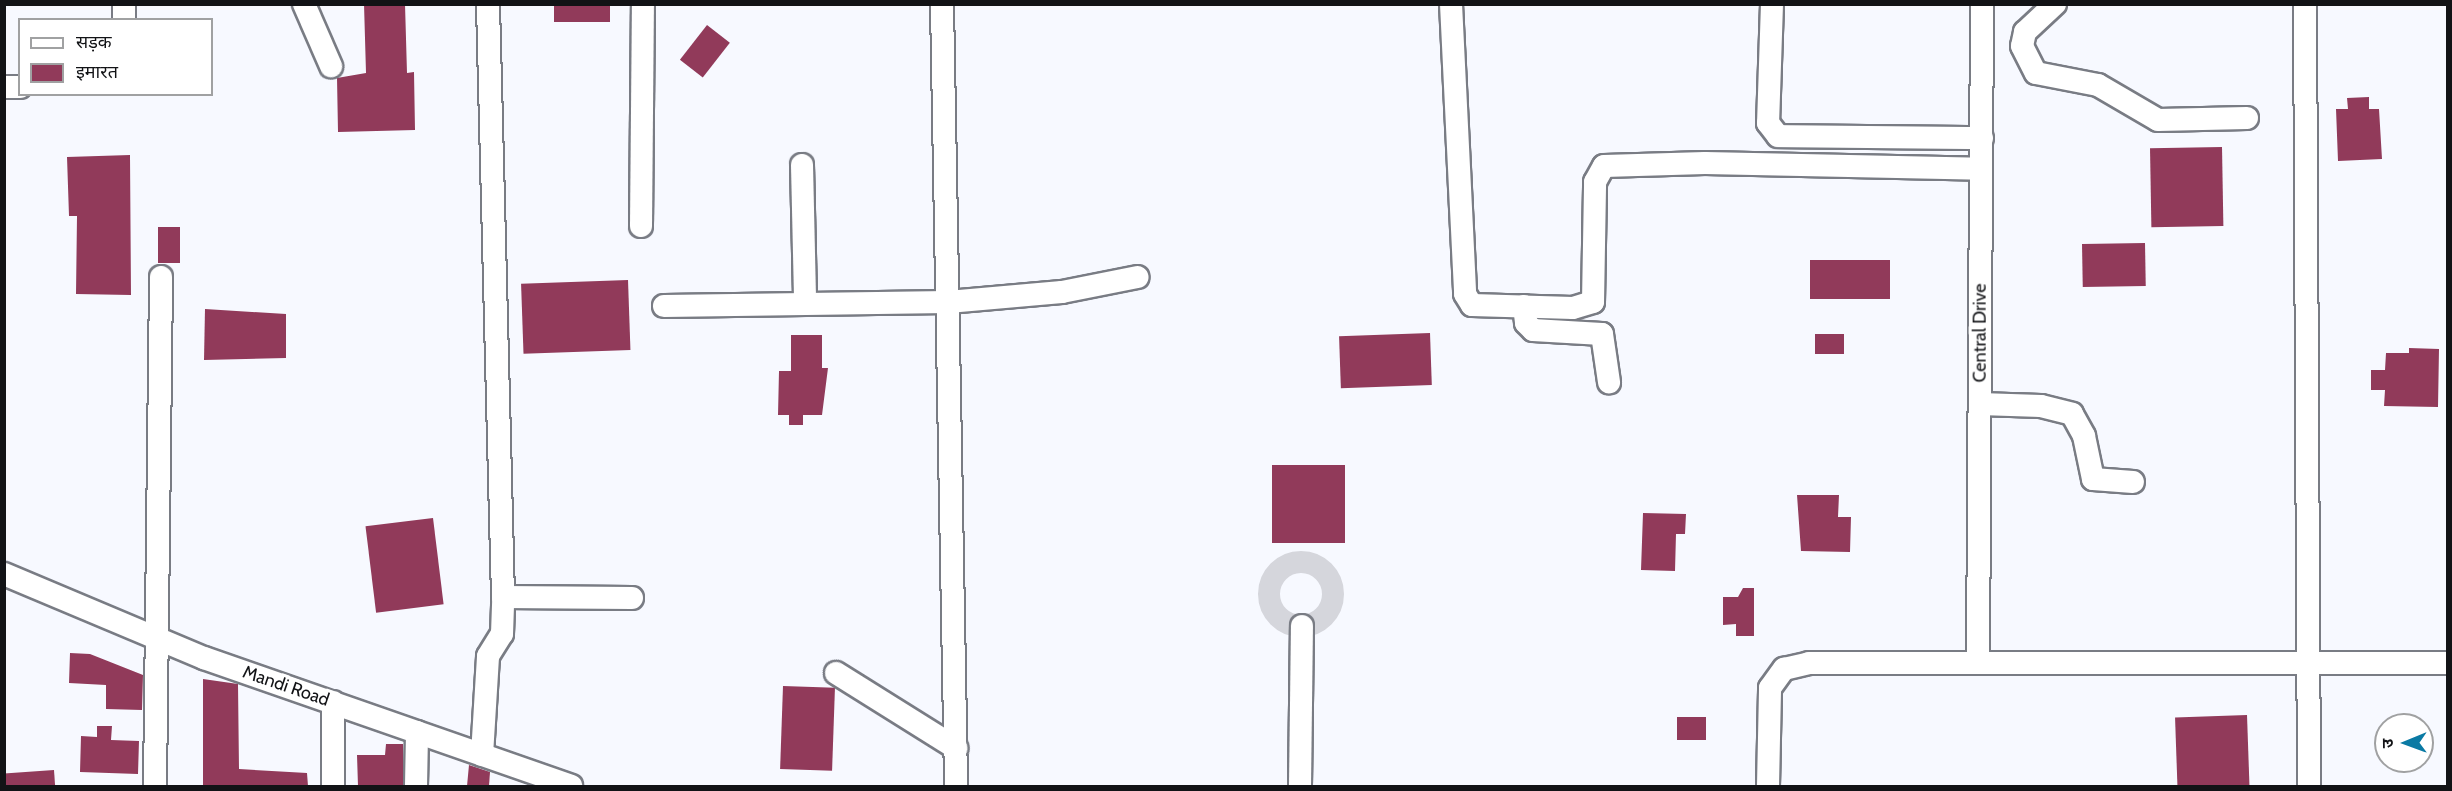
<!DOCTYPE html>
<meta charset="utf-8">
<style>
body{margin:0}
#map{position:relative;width:2452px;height:791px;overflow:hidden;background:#f7f9ff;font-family:Cabin,"Noto Sans Devanagari",sans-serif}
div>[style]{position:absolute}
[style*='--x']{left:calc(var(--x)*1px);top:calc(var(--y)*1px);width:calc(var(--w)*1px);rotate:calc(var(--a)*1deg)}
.building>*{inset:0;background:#913a5a;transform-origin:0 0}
.minor-tunnel>*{height:22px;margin-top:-11px;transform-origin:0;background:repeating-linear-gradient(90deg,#d5d6dc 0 22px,transparent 0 33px)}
.minor-tunnel>.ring{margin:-11px;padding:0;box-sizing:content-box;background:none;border:22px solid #d5d6dc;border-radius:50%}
.roads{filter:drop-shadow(2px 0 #797c84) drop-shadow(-2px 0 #797c84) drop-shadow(0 2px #797c84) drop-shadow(0 -2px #797c84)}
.minor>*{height:22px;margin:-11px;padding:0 11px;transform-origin:11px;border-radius:11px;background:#fff}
span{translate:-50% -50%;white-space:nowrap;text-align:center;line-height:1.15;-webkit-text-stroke:6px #fff;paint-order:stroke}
.street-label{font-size:18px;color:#121316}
.frame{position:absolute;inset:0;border:6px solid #121316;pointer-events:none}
.legend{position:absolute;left:18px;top:18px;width:195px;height:78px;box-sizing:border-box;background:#fff;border:2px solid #a0a1a2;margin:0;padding:8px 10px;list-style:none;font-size:18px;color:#121316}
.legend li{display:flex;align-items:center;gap:12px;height:30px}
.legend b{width:30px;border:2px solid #a0a1a2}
.north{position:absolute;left:2374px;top:713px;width:60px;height:60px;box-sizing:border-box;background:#fff;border:2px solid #a0a1a2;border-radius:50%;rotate:269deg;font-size:16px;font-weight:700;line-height:24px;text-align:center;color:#121316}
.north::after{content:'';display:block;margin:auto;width:21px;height:27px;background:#0a7aa4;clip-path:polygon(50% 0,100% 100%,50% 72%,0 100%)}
</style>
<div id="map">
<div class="building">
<div style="clip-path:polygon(364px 4px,405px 4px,407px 73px,414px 72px,415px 130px,338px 132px,337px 78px,366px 73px)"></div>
<div style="left:554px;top:4px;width:56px;height:18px"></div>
<div style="left:707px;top:25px;width:29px;height:44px;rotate:38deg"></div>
<div style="clip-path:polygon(2369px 97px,2369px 109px,2379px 109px,2382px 159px,2338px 161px,2336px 109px,2348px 109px,2347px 98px)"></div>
<div style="left:2222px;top:147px;width:79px;height:72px;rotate:89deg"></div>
<div style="clip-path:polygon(130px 155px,131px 295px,76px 294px,77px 216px,69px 216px,67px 157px)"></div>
<div style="left:158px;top:227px;width:22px;height:36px"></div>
<div style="left:2145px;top:243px;width:43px;height:63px;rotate:89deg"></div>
<div style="left:1890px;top:260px;width:39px;height:80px;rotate:90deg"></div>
<div style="left:628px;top:280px;width:70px;height:107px;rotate:88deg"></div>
<div style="clip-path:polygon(205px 309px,286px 314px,286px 358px,204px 360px)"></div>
<div style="left:1430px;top:333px;width:52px;height:91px;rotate:88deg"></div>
<div style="left:1815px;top:334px;width:29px;height:20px"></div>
<div style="clip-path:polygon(791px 335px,822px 335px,822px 368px,828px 368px,822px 415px,803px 415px,803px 425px,789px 425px,789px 415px,778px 415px,779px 371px,791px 371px)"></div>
<div style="clip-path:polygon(2409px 348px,2439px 349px,2438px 407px,2384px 406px,2385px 390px,2371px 390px,2371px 370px,2385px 370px,2386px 353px,2409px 353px)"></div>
<div style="left:1272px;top:465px;width:73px;height:78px"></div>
<div style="clip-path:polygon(1797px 495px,1839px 495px,1838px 517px,1851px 517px,1850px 552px,1801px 551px)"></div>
<div style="clip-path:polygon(1643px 513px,1686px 514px,1685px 534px,1676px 534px,1675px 571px,1641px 570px)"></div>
<div style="left:433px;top:518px;width:87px;height:68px;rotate:83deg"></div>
<div style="clip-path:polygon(1743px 588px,1754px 588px,1754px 636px,1736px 636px,1736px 624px,1723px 625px,1723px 597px,1738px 597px)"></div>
<div style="clip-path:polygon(70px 653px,90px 654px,143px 675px,142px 710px,106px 709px,106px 685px,69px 683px)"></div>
<div style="clip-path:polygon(203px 679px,238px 684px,239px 769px,307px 773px,308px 786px,203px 786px)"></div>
<div style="left:783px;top:686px;width:52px;height:83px;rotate:2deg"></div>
<div style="left:2247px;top:715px;width:71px;height:72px;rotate:88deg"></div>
<div style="left:1677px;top:717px;width:29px;height:23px"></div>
<div style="clip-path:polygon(97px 726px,112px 726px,111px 740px,139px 741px,138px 774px,80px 772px,81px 736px,97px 737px)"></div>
<div style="clip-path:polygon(386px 744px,403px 744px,403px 786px,358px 786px,357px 755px,385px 755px)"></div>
<div style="clip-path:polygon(469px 765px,490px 772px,489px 786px,467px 786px)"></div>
<div style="left:54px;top:770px;width:16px;height:50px;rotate:86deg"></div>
</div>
<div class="minor-tunnel">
<div class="ring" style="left:1269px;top:562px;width:42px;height:42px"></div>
</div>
<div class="roads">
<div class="minor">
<div style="--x:304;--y:4;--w:68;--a:66.5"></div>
<div style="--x:942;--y:4;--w:782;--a:88.97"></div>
<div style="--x:1451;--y:4;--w:290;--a:87.2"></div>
<div style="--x:1465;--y:294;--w:13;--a:58"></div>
<div style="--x:1472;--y:305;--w:101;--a:1.7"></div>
<div style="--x:1573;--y:308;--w:21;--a:-17"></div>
<div style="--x:1593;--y:302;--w:120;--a:-89"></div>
<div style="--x:1595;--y:182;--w:18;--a:-61"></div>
<div style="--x:1604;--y:166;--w:101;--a:-1.7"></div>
<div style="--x:1705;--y:163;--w:276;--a:1.2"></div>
<div style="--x:1772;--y:4;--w:119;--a:91.9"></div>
<div style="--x:1768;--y:123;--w:16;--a:52"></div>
<div style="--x:1778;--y:136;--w:204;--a:0.6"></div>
<div style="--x:2055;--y:4;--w:41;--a:137"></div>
<div style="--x:2025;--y:32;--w:14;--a:102"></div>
<div style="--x:2022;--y:46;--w:30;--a:63"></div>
<div style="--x:2036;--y:73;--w:63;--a:11"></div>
<div style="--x:2098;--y:85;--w:69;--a:30.3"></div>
<div style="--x:2158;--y:120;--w:89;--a:-1.3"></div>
<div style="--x:2305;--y:4;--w:782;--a:89.71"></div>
<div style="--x:124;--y:20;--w:16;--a:-90"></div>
<div style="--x:4;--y:87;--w:16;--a:0"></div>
<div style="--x:802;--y:165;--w:137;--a:88.7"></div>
<div style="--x:641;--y:226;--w:222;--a:-89.5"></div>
<div style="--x:664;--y:306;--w:284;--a:-0.8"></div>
<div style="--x:948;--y:302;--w:114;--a:-5"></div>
<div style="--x:1062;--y:292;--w:77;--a:-11.2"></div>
<div style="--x:1524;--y:306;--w:17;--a:83"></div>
<div style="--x:1526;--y:323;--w:10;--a:45"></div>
<div style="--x:1533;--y:330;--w:69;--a:3.3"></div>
<div style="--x:1602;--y:334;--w:49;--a:81.7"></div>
<div style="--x:1980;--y:404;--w:61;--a:1.9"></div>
<div style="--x:2041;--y:406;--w:32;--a:14"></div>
<div style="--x:2072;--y:414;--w:25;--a:61"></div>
<div style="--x:2084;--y:436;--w:44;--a:78.2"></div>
<div style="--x:2093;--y:479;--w:40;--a:4.3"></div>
<div style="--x:4;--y:574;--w:217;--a:22.8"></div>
<div style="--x:204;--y:658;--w:389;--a:19.2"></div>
<div style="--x:503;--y:597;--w:129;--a:0.4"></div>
<div style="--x:1978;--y:662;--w:658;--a:-89.65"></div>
<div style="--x:836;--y:673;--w:142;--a:32"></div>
<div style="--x:333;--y:702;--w:84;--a:90"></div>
<div style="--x:482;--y:755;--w:99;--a:-86.5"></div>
<div style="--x:488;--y:656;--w:26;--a:-58"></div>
<div style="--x:502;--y:634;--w:37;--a:-88"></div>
<div style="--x:503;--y:597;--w:593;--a:-91.45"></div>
<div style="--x:155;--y:786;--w:509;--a:-89.32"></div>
<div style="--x:416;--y:786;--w:54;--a:-88.9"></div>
<div style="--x:1300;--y:786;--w:160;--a:-89.3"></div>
<div style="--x:1768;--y:786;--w:98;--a:-88.8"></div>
<div style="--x:1770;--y:688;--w:24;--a:-54"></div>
<div style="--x:1784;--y:669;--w:26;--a:-13"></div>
<div style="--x:1809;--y:663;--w:639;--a:0"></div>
</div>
</div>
<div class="street-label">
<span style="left:1980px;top:333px;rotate:-90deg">Central Drive</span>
<span style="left:286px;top:686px;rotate:19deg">Mandi Road</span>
</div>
<div class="frame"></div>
<ul class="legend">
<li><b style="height:8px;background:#fff"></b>सड़क</li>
<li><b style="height:16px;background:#913a5a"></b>इमारत</li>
</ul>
<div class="north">उ</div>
</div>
